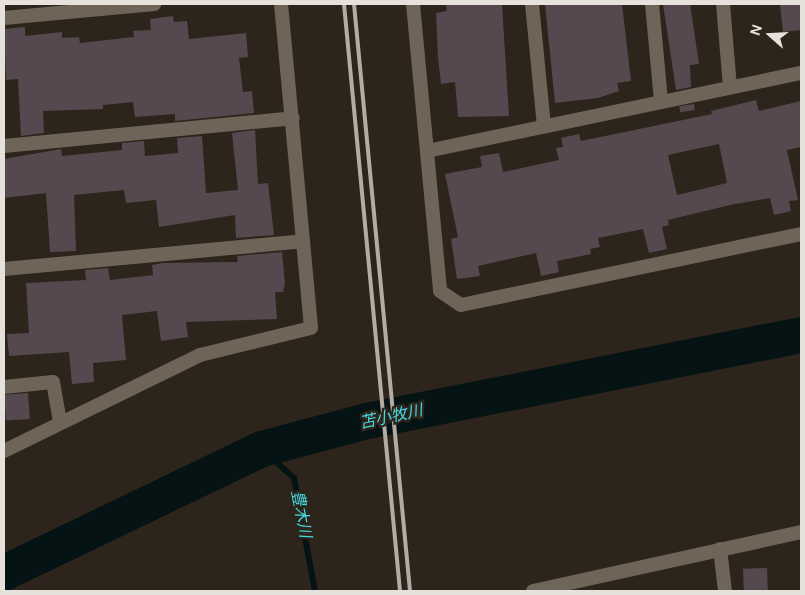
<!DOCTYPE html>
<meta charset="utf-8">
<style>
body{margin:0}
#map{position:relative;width:805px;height:595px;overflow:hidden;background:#2d251b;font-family:"DM Sans","Noto Sans JP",sans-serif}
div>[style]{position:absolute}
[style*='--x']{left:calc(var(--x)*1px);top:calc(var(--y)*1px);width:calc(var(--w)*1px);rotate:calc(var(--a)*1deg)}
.stream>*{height:6px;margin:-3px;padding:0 3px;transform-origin:3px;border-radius:3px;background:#061314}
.river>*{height:36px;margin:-18px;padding:0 18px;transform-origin:18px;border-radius:18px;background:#061314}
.building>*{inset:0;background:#55484f;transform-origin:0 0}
.minor>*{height:14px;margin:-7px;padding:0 7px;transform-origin:7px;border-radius:7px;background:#6e6458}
.tertiary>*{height:14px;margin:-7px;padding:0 7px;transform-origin:7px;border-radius:7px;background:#6e6458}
.rail>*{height:4px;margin:-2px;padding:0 2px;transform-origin:2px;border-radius:2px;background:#b2aca5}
span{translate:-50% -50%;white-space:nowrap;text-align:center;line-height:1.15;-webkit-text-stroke:4.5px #2d251b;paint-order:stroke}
.water-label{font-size:16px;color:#45dae3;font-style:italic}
.frame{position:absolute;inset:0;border:5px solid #e7e1db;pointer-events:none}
.north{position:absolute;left:745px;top:10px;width:50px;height:50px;-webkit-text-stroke:4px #2d251b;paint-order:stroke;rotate:289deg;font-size:14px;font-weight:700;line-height:20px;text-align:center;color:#e7e1db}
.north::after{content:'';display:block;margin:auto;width:18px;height:22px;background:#e7e1db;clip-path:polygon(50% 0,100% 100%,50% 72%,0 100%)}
</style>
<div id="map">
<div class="stream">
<div style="--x:262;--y:449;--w:43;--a:42.2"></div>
<div style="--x:294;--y:478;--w:115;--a:79.5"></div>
</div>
<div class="river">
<div style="--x:4;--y:573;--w:286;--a:-25.7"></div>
<div style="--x:262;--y:449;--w:109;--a:-14.9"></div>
<div style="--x:367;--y:421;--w:442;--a:-11.2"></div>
</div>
<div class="building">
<div style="clip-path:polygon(446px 4px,502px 4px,509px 116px,458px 117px,455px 82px,441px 84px,438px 57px,436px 13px,447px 11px)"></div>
<div style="clip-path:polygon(545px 4px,622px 4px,631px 81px,617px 83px,619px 91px,598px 98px,555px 103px)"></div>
<div style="clip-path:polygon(663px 4px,690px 4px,699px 64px,690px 65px,691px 87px,676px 90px)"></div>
<div style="clip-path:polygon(780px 4px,801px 4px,801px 30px,783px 32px)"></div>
<div style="clip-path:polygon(173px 16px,174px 22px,187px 21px,189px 39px,246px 33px,248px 57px,239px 58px,243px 92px,252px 91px,254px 113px,175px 121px,175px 114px,135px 117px,133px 102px,103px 105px,103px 109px,43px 111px,44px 133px,21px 136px,18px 79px,6px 80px,4px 29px,25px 27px,25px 36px,62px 32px,62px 38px,79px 37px,80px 43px,134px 37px,133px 31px,151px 30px,150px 19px)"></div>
<div style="clip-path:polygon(evenodd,756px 100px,759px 111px,801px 101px,801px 147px,787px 150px,798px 200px,789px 201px,791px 211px,774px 215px,770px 198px,730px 205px,668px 220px,669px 225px,662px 227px,667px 249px,649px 253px,643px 229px,598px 238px,600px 247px,590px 249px,591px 254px,557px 261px,559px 272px,541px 276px,536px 253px,478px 266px,480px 276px,457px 279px,451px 239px,458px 237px,445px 174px,482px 167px,480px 156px,499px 153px,503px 172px,559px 160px,556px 148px,563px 147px,561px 138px,579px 134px,581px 141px,712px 114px,711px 111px,756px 100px,719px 144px,727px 183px,677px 195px,668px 155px,719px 144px)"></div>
<div style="left:694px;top:104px;width:6px;height:15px;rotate:81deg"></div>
<div style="clip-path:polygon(255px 130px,258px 184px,268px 183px,274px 235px,236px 238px,235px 215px,159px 227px,156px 200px,126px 203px,124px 190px,74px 195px,76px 251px,50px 252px,46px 193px,4px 198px,4px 159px,61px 149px,62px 156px,122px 150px,122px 143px,144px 141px,145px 156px,178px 153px,177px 138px,202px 136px,206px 193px,238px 190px,232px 133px)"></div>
<div style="clip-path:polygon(282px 252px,285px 283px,283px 292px,275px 292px,277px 319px,186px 322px,188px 337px,161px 341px,157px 311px,122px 315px,126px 360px,93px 363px,94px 382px,72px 384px,69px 352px,9px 356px,7px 334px,29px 333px,26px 283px,86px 280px,85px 270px,108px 268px,110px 280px,153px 275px,152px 265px,163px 263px,238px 262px,237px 256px)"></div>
<div style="left:28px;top:393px;width:26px;height:24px;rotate:86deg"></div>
<div style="left:767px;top:568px;width:23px;height:24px;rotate:88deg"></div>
</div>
<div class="minor">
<div style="--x:413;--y:4;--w:288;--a:84.6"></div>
<div style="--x:440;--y:291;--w:25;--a:34"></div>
<div style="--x:461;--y:305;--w:347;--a:-11.8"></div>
<div style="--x:532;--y:4;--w:123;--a:84.4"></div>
<div style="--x:652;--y:4;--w:97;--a:84.7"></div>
<div style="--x:723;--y:4;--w:83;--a:85.2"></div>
<div style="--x:4;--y:18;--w:151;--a:-5.3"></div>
<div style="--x:4;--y:146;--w:290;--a:-5.5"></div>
<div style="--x:427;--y:151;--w:382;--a:-11.8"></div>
<div style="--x:4;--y:269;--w:300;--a:-5.3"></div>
<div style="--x:4;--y:387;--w:49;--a:-5.8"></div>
<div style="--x:53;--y:382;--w:40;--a:80"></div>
<div style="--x:4;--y:451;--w:218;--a:-26.1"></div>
<div style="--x:200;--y:355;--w:114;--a:-13.7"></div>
<div style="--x:720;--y:549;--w:42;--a:83.2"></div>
</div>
<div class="tertiary">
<div style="--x:281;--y:4;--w:325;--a:84.7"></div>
<div style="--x:533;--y:591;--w:274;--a:-12.4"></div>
</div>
<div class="rail">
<div style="--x:344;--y:4;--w:590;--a:84.55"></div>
<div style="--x:354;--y:4;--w:590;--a:84.55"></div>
</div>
<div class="water-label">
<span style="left:391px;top:417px;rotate:-12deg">苫小牧川</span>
<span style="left:301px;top:514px;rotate:79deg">豊木川</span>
</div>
<div class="frame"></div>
<div class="north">N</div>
</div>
